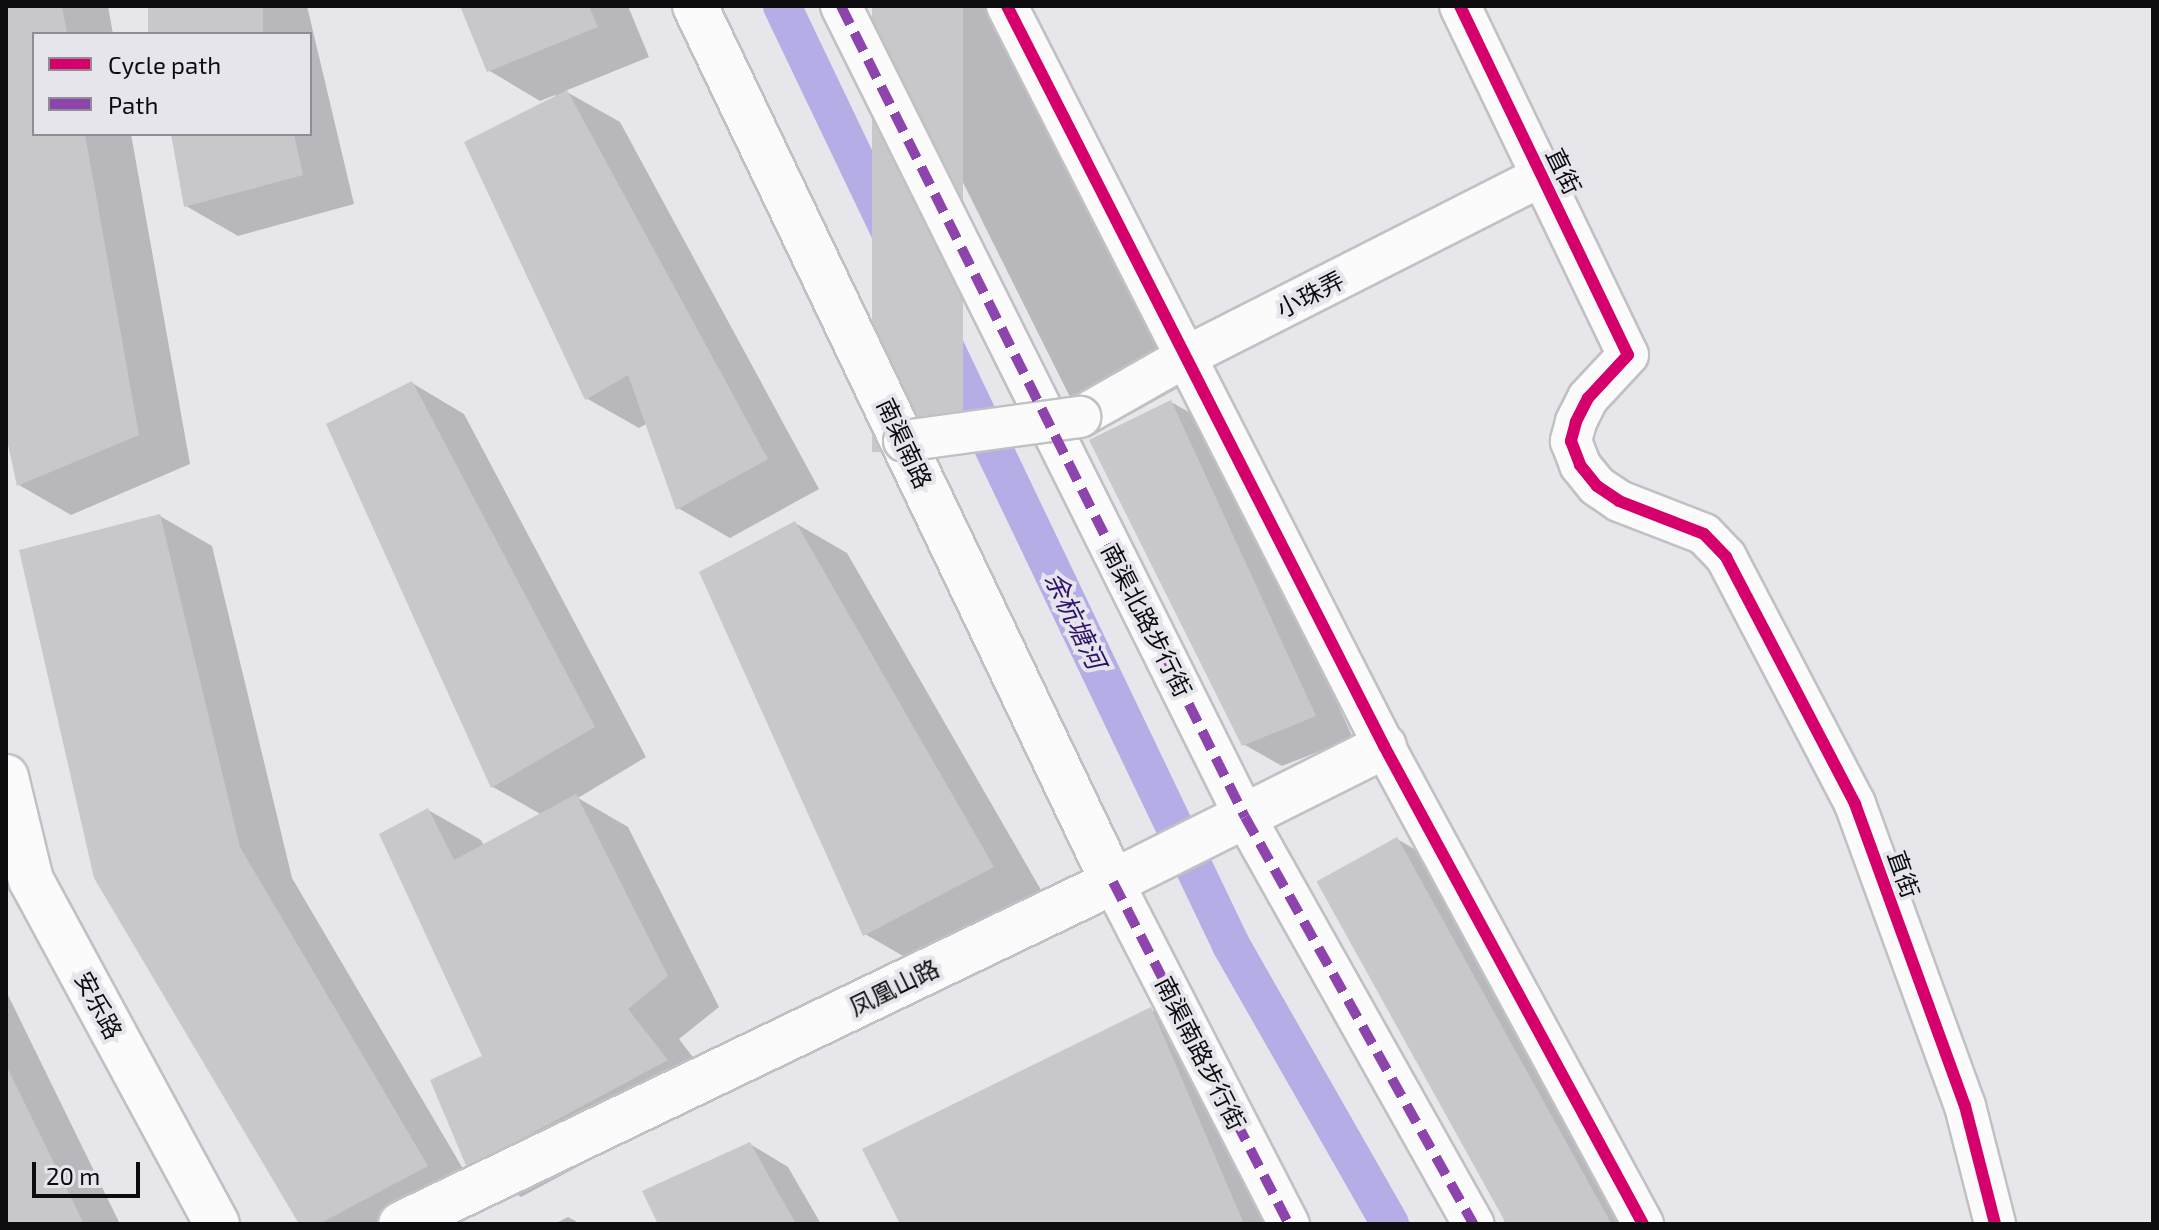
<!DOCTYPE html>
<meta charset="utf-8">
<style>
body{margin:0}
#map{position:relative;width:2159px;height:1230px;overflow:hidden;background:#e7e6eb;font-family:"Exo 2","Noto Sans SC",sans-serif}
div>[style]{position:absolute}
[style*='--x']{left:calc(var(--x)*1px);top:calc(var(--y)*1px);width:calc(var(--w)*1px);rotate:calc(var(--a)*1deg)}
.shadow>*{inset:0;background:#0003}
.canal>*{height:38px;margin:-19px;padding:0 19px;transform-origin:19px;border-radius:19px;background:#b5ade6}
.building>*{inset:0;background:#c8c8cb;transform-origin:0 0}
.roads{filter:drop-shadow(2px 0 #c1c1c4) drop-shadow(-2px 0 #c1c1c4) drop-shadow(0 2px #c1c1c4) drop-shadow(0 -2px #c1c1c4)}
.street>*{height:40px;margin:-20px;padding:0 20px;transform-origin:20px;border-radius:20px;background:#fbfbfc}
.secondary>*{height:44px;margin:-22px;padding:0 22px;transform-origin:22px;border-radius:22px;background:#fbfbfc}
.bridges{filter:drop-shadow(2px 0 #c1c1c4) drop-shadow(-2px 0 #c1c1c4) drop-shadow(0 2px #c1c1c4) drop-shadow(0 -2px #c1c1c4)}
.street-bridge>*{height:40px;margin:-20px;padding:0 20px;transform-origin:20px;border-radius:20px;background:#fbfbfc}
.quiet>*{height:10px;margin-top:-5px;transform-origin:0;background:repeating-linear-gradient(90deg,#8e44ad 0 20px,transparent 0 30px)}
.cycleway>*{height:12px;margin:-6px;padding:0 6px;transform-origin:6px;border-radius:6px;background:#d6006c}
span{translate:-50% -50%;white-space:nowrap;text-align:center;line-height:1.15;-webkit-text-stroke:8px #e6e5ec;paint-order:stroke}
.street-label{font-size:24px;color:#0c0c0e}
.water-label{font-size:26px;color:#2f106c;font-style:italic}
.frame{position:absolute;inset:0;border:8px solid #0c0c0e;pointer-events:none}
.legend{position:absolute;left:32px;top:32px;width:280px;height:104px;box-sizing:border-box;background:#e6e5ec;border:2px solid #8f8e93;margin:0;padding:10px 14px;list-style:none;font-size:24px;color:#0c0c0e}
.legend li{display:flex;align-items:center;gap:16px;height:40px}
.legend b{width:40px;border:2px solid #8f8e93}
.scale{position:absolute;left:32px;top:1162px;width:108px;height:36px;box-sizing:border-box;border:4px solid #0c0c0e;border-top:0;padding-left:10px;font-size:24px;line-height:28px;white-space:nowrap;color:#0c0c0e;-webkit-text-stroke:6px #e6e5ec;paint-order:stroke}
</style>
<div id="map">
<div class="shadow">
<div style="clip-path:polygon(6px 6px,108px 6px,113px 34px,34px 34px,34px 134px,131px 134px,190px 464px,71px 515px,19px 485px,6px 426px)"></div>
<div style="clip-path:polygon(150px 6px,307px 6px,354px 204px,238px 236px,186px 206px,173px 134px,310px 134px,310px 34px,155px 34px)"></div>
<div style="clip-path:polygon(462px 6px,628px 6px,649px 57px,565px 91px,620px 122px,819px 489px,730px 538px,678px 508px,648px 423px,639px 428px,586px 398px,556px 98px,555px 95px,540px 101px,488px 70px)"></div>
<div style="clip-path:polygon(875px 6px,989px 6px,1178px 388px,1111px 425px,1073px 403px)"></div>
<div style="clip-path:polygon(412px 383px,464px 414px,646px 757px,578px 798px,628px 827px,719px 1007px,679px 1039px,719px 1091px,521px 1197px,469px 1167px,432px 1081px,484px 1057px,428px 810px,481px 840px,484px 846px,542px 815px,493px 787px)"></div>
<div style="clip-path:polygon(1171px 402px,1210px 424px,1353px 738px,1282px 766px,1243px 744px)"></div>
<div style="clip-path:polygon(160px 516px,212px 546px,292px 878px,479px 1196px,426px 1224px,301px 1224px)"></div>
<div style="clip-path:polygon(795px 523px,847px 553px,1045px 897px,917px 964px,865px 934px)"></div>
<div style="clip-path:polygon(1397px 839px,1435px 861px,1633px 1224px,1505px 1224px)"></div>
<div style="clip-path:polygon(6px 991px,120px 1224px,6px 1224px)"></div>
<div style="clip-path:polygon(1150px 1009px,1180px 1026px,1266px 1224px,903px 1224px)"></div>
<div style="clip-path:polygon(750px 1144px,788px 1167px,821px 1224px,661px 1224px)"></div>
<div style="clip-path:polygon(568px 1217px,581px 1224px,554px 1224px)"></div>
</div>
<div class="canal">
<div style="--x:782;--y:6;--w:1041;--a:64.44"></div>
<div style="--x:1231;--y:945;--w:321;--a:60.3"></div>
</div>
<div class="building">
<div style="clip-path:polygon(6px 6px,62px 6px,67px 34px,34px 34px,34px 134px,85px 134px,139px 435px,17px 486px,6px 435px)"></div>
<div style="left:148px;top:6px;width:115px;height:28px"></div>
<div style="clip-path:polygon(460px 6px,589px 6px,598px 27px,487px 72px)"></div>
<div style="left:872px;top:6px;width:91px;height:446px"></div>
<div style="clip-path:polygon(567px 90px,768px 459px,676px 510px,628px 375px,585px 400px,464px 142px)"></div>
<div style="clip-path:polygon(171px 134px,294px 134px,303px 175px,184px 207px)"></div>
<div style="clip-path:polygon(412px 381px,595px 727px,491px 788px,326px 424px)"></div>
<div style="clip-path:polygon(1171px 400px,1316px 716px,1242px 746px,1089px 440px)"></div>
<div style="clip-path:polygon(160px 514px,240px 847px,428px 1166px,319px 1224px,299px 1224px,94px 878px,19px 550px)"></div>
<div style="clip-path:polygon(795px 521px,994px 867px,863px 936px,699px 572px)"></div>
<div style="clip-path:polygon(576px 794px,668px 976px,628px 1009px,668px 1060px,467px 1168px,430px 1080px,482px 1056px,379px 834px,428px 808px,454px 860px)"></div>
<div style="left:1397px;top:837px;width:441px;height:92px;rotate:61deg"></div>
<div style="clip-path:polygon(1151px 1007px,1244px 1224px,900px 1224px,862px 1149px)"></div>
<div style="clip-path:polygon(6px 1065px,84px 1224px,6px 1224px)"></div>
<div style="clip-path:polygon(750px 1142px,796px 1224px,658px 1224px,642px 1191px)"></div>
</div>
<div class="roads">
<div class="street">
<div style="--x:841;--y:6;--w:906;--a:63.52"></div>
<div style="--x:1245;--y:817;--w:467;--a:60.7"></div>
<div style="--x:1007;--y:6;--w:830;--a:63"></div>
<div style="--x:1384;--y:746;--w:544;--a:61.55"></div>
<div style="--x:1460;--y:6;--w:387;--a:64.3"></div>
<div style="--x:1628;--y:355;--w:59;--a:132.9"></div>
<div style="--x:1588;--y:398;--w:27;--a:117"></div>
<div style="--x:1576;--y:422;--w:20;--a:105"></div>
<div style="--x:1571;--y:441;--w:26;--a:69"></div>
<div style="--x:1580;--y:465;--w:27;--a:51"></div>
<div style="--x:1597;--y:486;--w:27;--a:34"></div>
<div style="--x:1619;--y:501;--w:91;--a:21.2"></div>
<div style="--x:1704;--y:534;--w:32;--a:46"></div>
<div style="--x:1726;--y:557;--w:279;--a:62.4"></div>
<div style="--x:1855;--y:804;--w:321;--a:70"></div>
<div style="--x:1965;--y:1106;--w:122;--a:75.7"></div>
<div style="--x:1080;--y:417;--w:121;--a:-29.7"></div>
<div style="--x:1185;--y:357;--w:400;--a:-26.9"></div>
<div style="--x:1113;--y:882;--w:385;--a:62.8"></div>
</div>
<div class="secondary">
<div style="--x:695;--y:6;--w:971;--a:64.49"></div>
<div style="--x:6;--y:777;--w:106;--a:76.4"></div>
<div style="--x:31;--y:880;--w:391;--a:61.6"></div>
<div style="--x:401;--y:1224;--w:790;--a:-25.66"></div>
<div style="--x:1113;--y:882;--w:303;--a:-26.6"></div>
</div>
</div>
<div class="bridges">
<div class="street-bridge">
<div style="--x:904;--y:441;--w:178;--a:-7.8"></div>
</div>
</div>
<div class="quiet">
<div style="--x:841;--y:6;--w:906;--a:63.52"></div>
<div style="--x:1245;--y:817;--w:467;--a:60.7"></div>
<div style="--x:1113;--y:882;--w:385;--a:62.8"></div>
</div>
<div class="cycleway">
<div style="--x:1007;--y:6;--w:830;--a:63"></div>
<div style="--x:1384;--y:746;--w:544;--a:61.55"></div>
<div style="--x:1460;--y:6;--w:387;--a:64.3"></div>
<div style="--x:1628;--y:355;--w:59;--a:132.9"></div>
<div style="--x:1588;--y:398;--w:27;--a:117"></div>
<div style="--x:1576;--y:422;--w:20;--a:105"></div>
<div style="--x:1571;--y:441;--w:26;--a:69"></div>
<div style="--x:1580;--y:465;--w:27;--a:51"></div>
<div style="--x:1597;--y:486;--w:27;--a:34"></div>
<div style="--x:1619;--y:501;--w:91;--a:21.2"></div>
<div style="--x:1704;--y:534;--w:32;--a:46"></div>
<div style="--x:1726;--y:557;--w:279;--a:62.4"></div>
<div style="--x:1855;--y:804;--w:321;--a:70"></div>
<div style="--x:1965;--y:1106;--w:122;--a:75.7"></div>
</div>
<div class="street-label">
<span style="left:1564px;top:171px;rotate:64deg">直街</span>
<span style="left:1310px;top:294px;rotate:-27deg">小珠弄</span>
<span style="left:905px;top:443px;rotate:65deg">南渠南路</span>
<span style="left:1147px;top:620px;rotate:63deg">南渠北路步行街</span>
<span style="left:1904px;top:874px;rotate:70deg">直街</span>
<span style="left:894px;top:987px;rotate:-26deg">凤凰山路</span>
<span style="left:99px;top:1005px;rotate:62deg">安乐路</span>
<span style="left:1201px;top:1053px;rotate:63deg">南渠南路步行街</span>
</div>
<div class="water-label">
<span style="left:1076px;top:620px;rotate:64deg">余杭塘河</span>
</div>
<div class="frame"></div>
<ul class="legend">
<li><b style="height:10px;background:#d6006c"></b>Cycle path</li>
<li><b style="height:10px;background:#8e44ad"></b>Path</li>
</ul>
<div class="scale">20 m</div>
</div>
